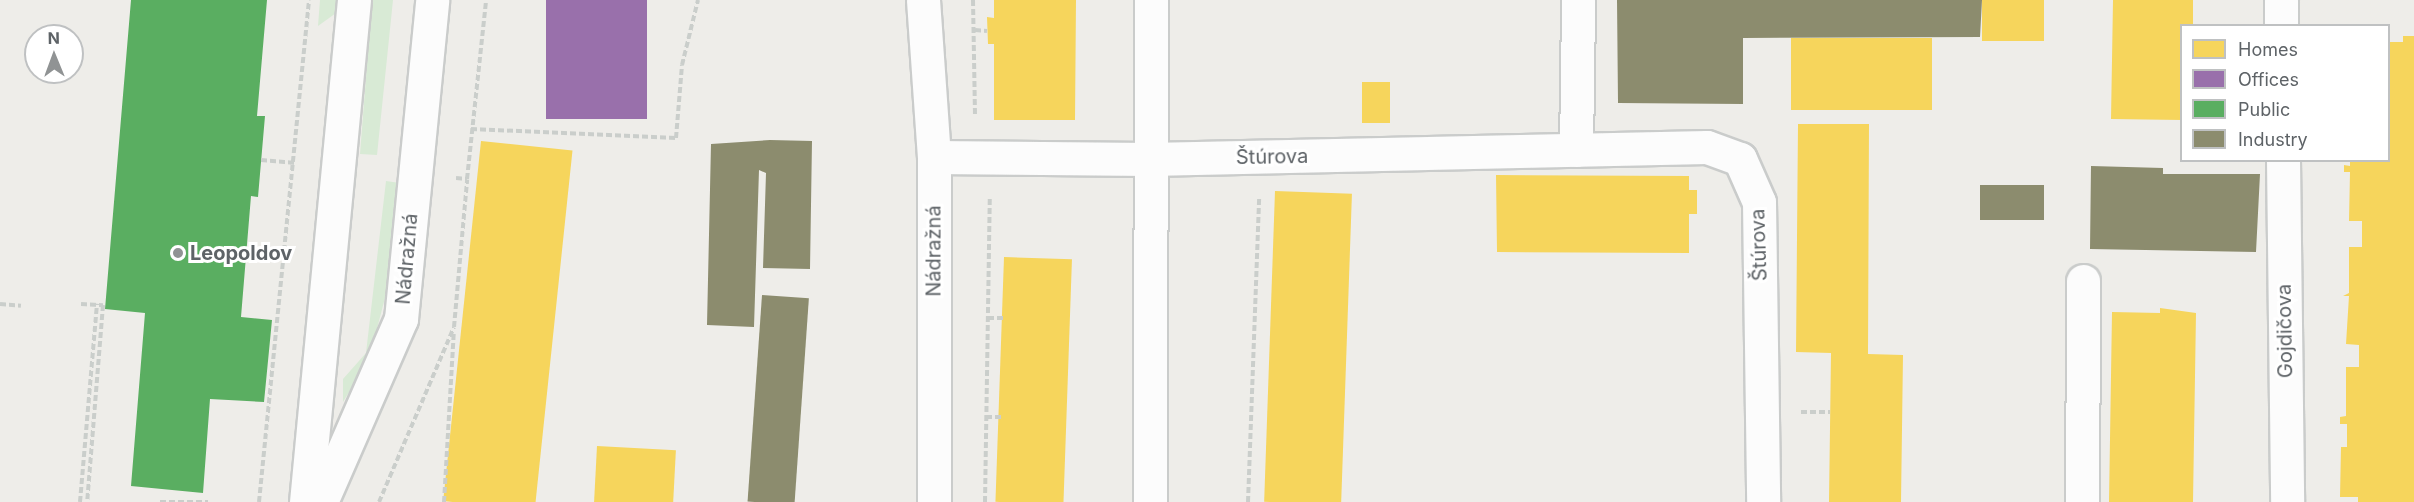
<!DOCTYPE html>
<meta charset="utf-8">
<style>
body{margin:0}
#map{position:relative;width:2414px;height:502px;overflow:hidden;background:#eeede9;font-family:Inter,sans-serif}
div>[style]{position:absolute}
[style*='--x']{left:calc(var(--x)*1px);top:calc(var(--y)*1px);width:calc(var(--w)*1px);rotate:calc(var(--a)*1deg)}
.green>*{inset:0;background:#d8ead5}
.homes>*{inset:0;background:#f6d55c;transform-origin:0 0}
.offices>*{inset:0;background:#9970ab;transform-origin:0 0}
.public>*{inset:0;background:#5aae61}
.industry>*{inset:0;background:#8c8c6e;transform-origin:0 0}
.path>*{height:4px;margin-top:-2px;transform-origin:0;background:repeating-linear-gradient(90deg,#cacecb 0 6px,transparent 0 9px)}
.roads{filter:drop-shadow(2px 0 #cacccb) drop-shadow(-2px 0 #cacccb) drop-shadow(0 2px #cacccb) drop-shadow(0 -2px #cacccb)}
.minor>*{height:33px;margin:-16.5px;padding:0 16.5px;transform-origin:16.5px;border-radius:16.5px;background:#fcfcfc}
.dots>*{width:16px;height:16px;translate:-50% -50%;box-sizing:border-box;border:3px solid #fff;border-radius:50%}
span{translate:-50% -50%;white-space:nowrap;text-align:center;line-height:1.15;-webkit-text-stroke:6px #fff;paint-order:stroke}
.street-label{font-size:20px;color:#5e6367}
.poi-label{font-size:20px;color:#5e6367;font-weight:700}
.left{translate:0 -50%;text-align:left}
.legend{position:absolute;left:2180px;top:24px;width:210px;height:138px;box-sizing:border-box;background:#fff;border:2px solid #bfc1c2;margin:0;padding:8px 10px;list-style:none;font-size:18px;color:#5e6367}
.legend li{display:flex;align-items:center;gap:12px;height:30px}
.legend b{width:30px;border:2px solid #bfc1c2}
.north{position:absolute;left:24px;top:24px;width:60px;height:60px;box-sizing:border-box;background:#fff;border:2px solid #bfc1c2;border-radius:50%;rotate:359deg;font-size:16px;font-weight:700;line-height:24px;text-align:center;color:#5e6367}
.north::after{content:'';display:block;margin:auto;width:21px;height:27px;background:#909394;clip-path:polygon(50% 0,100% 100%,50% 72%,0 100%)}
</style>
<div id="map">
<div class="green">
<div style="clip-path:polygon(320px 0,343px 0,343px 8px,318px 26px)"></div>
<div style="clip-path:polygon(372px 0,393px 0,377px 155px,360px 154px)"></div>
<div style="clip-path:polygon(386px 181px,400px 183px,396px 256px,369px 359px,343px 402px,343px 379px,366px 353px)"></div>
</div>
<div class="homes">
<div style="clip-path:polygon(994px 0,1076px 0,1075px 120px,994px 120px,994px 44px,988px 44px,987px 17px,994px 18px)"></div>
<div style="left:1982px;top:0;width:62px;height:41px"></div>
<div style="clip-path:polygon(2113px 0,2193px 0,2193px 26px,2182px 26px,2182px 120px,2111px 119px)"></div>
<div style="clip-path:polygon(2403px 36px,2414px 36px,2414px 502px,2358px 502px,2358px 497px,2340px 497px,2341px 447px,2347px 447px,2347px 424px,2340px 424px,2340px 417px,2346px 416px,2346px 367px,2359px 367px,2359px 345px,2346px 344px,2349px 296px,2343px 296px,2349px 293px,2349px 247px,2362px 247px,2362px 221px,2349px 221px,2350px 172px,2344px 172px,2344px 165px,2350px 166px,2350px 160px,2388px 160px,2388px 42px,2403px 42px)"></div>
<div style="left:1791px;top:38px;width:141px;height:72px"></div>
<div style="left:1362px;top:82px;width:28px;height:41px"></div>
<div style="clip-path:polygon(1798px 124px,1869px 124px,1868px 354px,1903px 355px,1901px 502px,1829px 502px,1831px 353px,1796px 352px)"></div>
<div style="left:481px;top:141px;width:92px;height:362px;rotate:6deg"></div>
<div style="clip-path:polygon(1496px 175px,1689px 176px,1689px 190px,1697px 190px,1697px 214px,1689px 214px,1689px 253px,1497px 252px)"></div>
<div style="left:1275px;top:191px;width:77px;height:311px;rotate:2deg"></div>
<div style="left:1004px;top:257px;width:68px;height:245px;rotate:2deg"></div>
<div style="clip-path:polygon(2160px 308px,2196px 313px,2193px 502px,2109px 502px,2112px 312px,2160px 313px)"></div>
<div style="left:597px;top:446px;width:79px;height:56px;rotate:3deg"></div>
</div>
<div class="offices">
<div style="left:546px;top:0;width:101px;height:119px"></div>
</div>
<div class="public">
<div style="clip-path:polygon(131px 0,267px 0,257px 116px,265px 116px,258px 197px,251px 196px,241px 317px,272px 320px,264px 402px,210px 399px,203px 493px,131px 486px,145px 313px,105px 309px)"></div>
</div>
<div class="industry">
<div style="clip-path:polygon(1617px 0,1982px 0,1980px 37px,1743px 38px,1743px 104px,1618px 103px)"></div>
<div style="clip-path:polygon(770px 140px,812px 141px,810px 269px,763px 268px,766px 173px,759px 170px,754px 327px,707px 325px,711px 144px)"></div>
<div style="clip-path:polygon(2091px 166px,2163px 168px,2163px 174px,2260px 174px,2256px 252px,2090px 249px)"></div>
<div style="left:1980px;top:185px;width:64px;height:35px"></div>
<div style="left:762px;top:295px;width:47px;height:207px;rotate:4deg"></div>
</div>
<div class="path">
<div style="--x:973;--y:0;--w:117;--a:89"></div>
<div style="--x:975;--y:30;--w:12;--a:5"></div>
<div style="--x:471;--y:129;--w:205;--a:2.5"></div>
<div style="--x:676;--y:138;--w:73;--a:-85.3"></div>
<div style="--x:682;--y:65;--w:67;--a:-76.2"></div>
<div style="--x:261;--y:160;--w:35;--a:5"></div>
<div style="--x:456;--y:178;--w:11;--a:5"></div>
<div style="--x:467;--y:179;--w:180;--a:-83.9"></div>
<div style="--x:0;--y:304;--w:21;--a:5"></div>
<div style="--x:81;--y:304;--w:22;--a:3"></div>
<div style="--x:103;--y:305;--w:198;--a:94.6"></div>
<div style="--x:988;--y:318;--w:15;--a:0"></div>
<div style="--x:1801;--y:412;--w:29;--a:0"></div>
<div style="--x:986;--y:417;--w:16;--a:0"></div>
<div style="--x:80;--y:502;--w:199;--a:-85.1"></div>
<div style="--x:160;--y:502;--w:48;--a:0"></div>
<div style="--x:259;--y:502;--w:504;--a:-84.31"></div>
<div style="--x:379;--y:502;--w:190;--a:-66.8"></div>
<div style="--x:454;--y:327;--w:148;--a:-84.9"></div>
<div style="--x:444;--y:502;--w:171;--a:-86.7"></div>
<div style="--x:985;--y:502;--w:305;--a:-89.1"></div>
<div style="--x:1248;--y:502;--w:305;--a:-87.9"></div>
</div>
<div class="roads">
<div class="minor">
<div style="--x:923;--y:0;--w:157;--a:86"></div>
<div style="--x:934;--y:157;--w:345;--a:90"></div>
<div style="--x:2281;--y:0;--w:26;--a:90"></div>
<div style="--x:1576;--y:150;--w:150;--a:-89.2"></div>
<div style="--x:934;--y:157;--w:215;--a:0.5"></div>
<div style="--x:1149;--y:159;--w:558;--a:-1.23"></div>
<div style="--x:1707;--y:147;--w:35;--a:20"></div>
<div style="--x:1740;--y:159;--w:47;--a:66.2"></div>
<div style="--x:1759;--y:202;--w:300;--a:89.2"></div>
<div style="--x:2283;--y:160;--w:342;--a:89.3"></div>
<div style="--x:306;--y:502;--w:504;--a:-84.54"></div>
<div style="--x:321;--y:502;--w:200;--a:-66.4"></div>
<div style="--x:401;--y:319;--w:321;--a:-84.4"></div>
<div style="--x:1150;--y:502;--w:502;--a:-89.89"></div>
<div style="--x:2082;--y:502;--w:221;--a:-89.7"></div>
</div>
</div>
<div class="dots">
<div style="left:178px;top:253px;background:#909394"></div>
</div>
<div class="street-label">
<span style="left:1272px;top:157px;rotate:-1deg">Štúrova</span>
<span style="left:1759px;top:245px;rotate:-92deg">Štúrova</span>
<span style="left:934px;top:251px;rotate:-90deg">Nádražná</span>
<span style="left:407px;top:259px;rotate:-85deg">Nádražná</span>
<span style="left:2285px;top:331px;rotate:-91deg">Gojdičova</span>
</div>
<div class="poi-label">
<span class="left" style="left:190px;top:253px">Leopoldov</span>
</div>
<ul class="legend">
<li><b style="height:16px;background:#f6d55c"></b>Homes</li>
<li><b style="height:16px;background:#9970ab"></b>Offices</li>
<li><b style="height:16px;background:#5aae61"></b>Public</li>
<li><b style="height:16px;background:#8c8c6e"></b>Industry</li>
</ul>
<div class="north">N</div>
</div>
